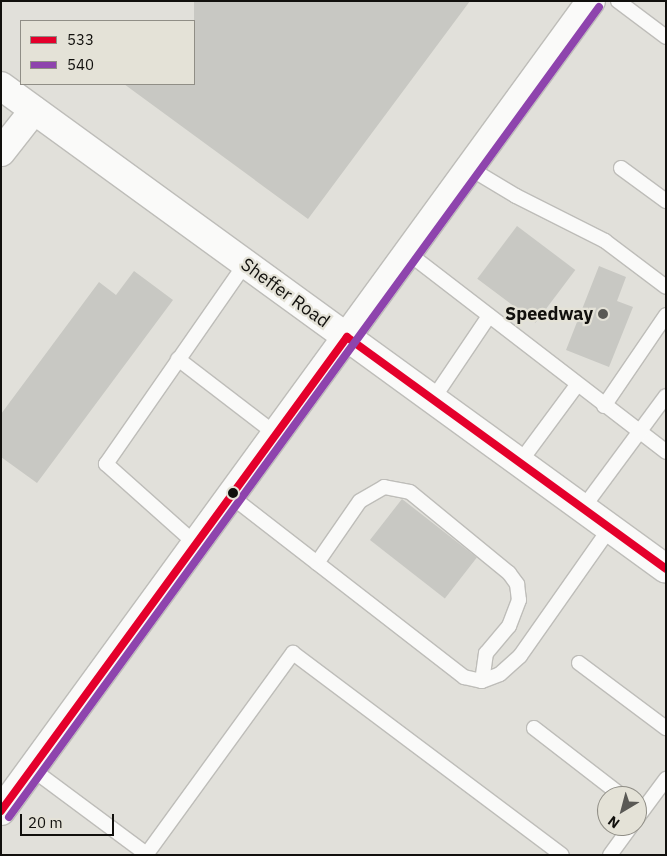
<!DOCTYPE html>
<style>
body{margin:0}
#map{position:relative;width:667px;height:856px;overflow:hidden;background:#e1e0da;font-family:"IBM Plex Sans",sans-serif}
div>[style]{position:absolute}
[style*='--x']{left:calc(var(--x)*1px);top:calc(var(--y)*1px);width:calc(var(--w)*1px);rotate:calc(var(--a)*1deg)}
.building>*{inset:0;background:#c8c8c3;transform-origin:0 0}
.roads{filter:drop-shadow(1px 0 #bebdb9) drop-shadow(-1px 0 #bebdb9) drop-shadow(0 1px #bebdb9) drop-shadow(0 -1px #bebdb9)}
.service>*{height:14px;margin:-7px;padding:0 7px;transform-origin:7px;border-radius:7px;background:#fafaf9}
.minor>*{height:28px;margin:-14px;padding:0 14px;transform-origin:14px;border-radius:14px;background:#fafaf9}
.tertiary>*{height:28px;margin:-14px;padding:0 14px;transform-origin:14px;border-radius:14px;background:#fafaf9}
.secondary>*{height:28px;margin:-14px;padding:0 14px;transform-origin:14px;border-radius:14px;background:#fafaf9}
.bus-1>*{height:8px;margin:-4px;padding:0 4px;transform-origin:4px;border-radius:4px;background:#e4002b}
.bus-2>*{height:8px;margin:-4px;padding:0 4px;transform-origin:4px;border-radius:4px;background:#8e44ad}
.dots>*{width:14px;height:14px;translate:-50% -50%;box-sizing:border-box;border:2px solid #e4e2d7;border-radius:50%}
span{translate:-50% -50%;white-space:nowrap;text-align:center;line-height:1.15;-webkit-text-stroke:4.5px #e4e2d7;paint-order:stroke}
.street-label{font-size:18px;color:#11100d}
.poi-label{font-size:18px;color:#11100d;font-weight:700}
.right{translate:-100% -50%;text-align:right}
.frame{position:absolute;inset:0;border:2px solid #11100d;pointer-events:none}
.legend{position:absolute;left:20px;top:20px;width:175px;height:65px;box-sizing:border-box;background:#e4e2d7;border:1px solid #908e86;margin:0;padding:6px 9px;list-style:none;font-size:15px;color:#11100d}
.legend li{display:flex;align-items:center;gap:10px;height:25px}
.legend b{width:25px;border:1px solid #908e86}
.north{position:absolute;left:597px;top:786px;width:50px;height:50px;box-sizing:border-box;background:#e4e2d7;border:1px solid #908e86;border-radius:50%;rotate:217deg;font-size:14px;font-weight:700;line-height:20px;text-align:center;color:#11100d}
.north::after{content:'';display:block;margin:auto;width:18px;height:22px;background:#5a5955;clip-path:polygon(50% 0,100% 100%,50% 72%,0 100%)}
.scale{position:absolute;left:20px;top:814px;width:94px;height:22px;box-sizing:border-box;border:2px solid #11100d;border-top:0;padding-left:6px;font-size:15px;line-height:18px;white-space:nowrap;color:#11100d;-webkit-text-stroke:4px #e4e2d7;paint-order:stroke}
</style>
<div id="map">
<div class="building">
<div style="clip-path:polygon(194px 1px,470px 1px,308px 219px,124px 84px,194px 84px)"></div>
<div style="left:517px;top:226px;width:73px;height:66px;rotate:37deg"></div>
<div style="clip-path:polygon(599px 266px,626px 277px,617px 301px,633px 307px,609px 367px,566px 350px)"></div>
<div style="clip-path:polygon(134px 271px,173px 300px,37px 483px,1px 457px,1px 414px,99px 282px,116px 295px)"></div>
<div style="left:402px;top:499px;width:95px;height:52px;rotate:38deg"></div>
</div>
<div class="roads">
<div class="service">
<div style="--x:618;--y:1;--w:60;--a:36.9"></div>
<div style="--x:621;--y:168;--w:56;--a:36.3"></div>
<div style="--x:471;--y:169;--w:52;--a:31"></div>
<div style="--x:516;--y:196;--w:100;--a:26.8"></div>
<div style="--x:605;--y:241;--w:76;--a:37"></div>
<div style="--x:408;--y:253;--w:326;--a:37.6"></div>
<div style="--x:178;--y:359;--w:125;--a:37.5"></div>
<div style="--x:433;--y:399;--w:100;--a:-56"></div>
<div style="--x:604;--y:406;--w:110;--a:-55.7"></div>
<div style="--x:520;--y:462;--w:96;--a:-53.5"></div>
<div style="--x:232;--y:497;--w:294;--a:37.8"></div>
<div style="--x:464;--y:677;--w:18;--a:13"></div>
<div style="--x:482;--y:681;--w:19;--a:-21"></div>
<div style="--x:500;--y:674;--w:27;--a:-42"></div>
<div style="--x:520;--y:656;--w:156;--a:-54.9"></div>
<div style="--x:583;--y:508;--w:139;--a:-53.5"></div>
<div style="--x:197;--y:545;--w:122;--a:-138.3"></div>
<div style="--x:106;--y:464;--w:244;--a:-55.2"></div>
<div style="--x:317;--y:563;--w:75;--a:-55.3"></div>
<div style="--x:360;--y:501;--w:28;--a:-30"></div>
<div style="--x:384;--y:487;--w:26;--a:11"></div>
<div style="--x:410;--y:492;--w:128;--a:39.3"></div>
<div style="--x:509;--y:573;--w:14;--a:54"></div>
<div style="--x:517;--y:584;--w:16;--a:83"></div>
<div style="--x:519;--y:600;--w:28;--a:111"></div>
<div style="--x:509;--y:626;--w:35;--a:130"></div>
<div style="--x:486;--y:653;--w:28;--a:98"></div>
<div style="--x:579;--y:663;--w:109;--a:36.8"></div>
<div style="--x:534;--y:728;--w:111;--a:37.7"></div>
<div style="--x:32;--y:769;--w:144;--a:36.6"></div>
<div style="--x:637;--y:818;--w:49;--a:-53.4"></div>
<div style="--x:146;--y:855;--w:250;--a:-54"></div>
<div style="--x:293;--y:653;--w:336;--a:36.9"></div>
<div style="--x:610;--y:855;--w:36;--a:-54"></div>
</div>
<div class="minor">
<div style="--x:1;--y:86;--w:427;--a:36"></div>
<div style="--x:1;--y:152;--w:53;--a:-51.8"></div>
</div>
<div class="tertiary">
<div style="--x:347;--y:337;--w:394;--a:36"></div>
</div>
<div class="secondary">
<div style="--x:1;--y:811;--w:1002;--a:-53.93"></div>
</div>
</div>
<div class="bus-1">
<div style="--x:347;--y:337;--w:394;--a:36"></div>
<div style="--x:1;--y:811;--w:587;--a:-53.87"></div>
</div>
<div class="bus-2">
<div style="--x:9;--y:817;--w:1002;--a:-53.93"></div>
</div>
<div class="dots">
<div style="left:603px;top:314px;background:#5a5955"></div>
<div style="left:233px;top:493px;background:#11100d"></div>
</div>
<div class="street-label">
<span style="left:285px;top:293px;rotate:36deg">Sheffer Road</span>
</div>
<div class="poi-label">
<span class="right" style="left:593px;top:314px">Speedway</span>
</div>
<div class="frame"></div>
<ul class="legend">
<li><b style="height:6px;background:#e4002b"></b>533</li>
<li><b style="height:6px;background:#8e44ad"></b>540</li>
</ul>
<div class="north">N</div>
<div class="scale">20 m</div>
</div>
